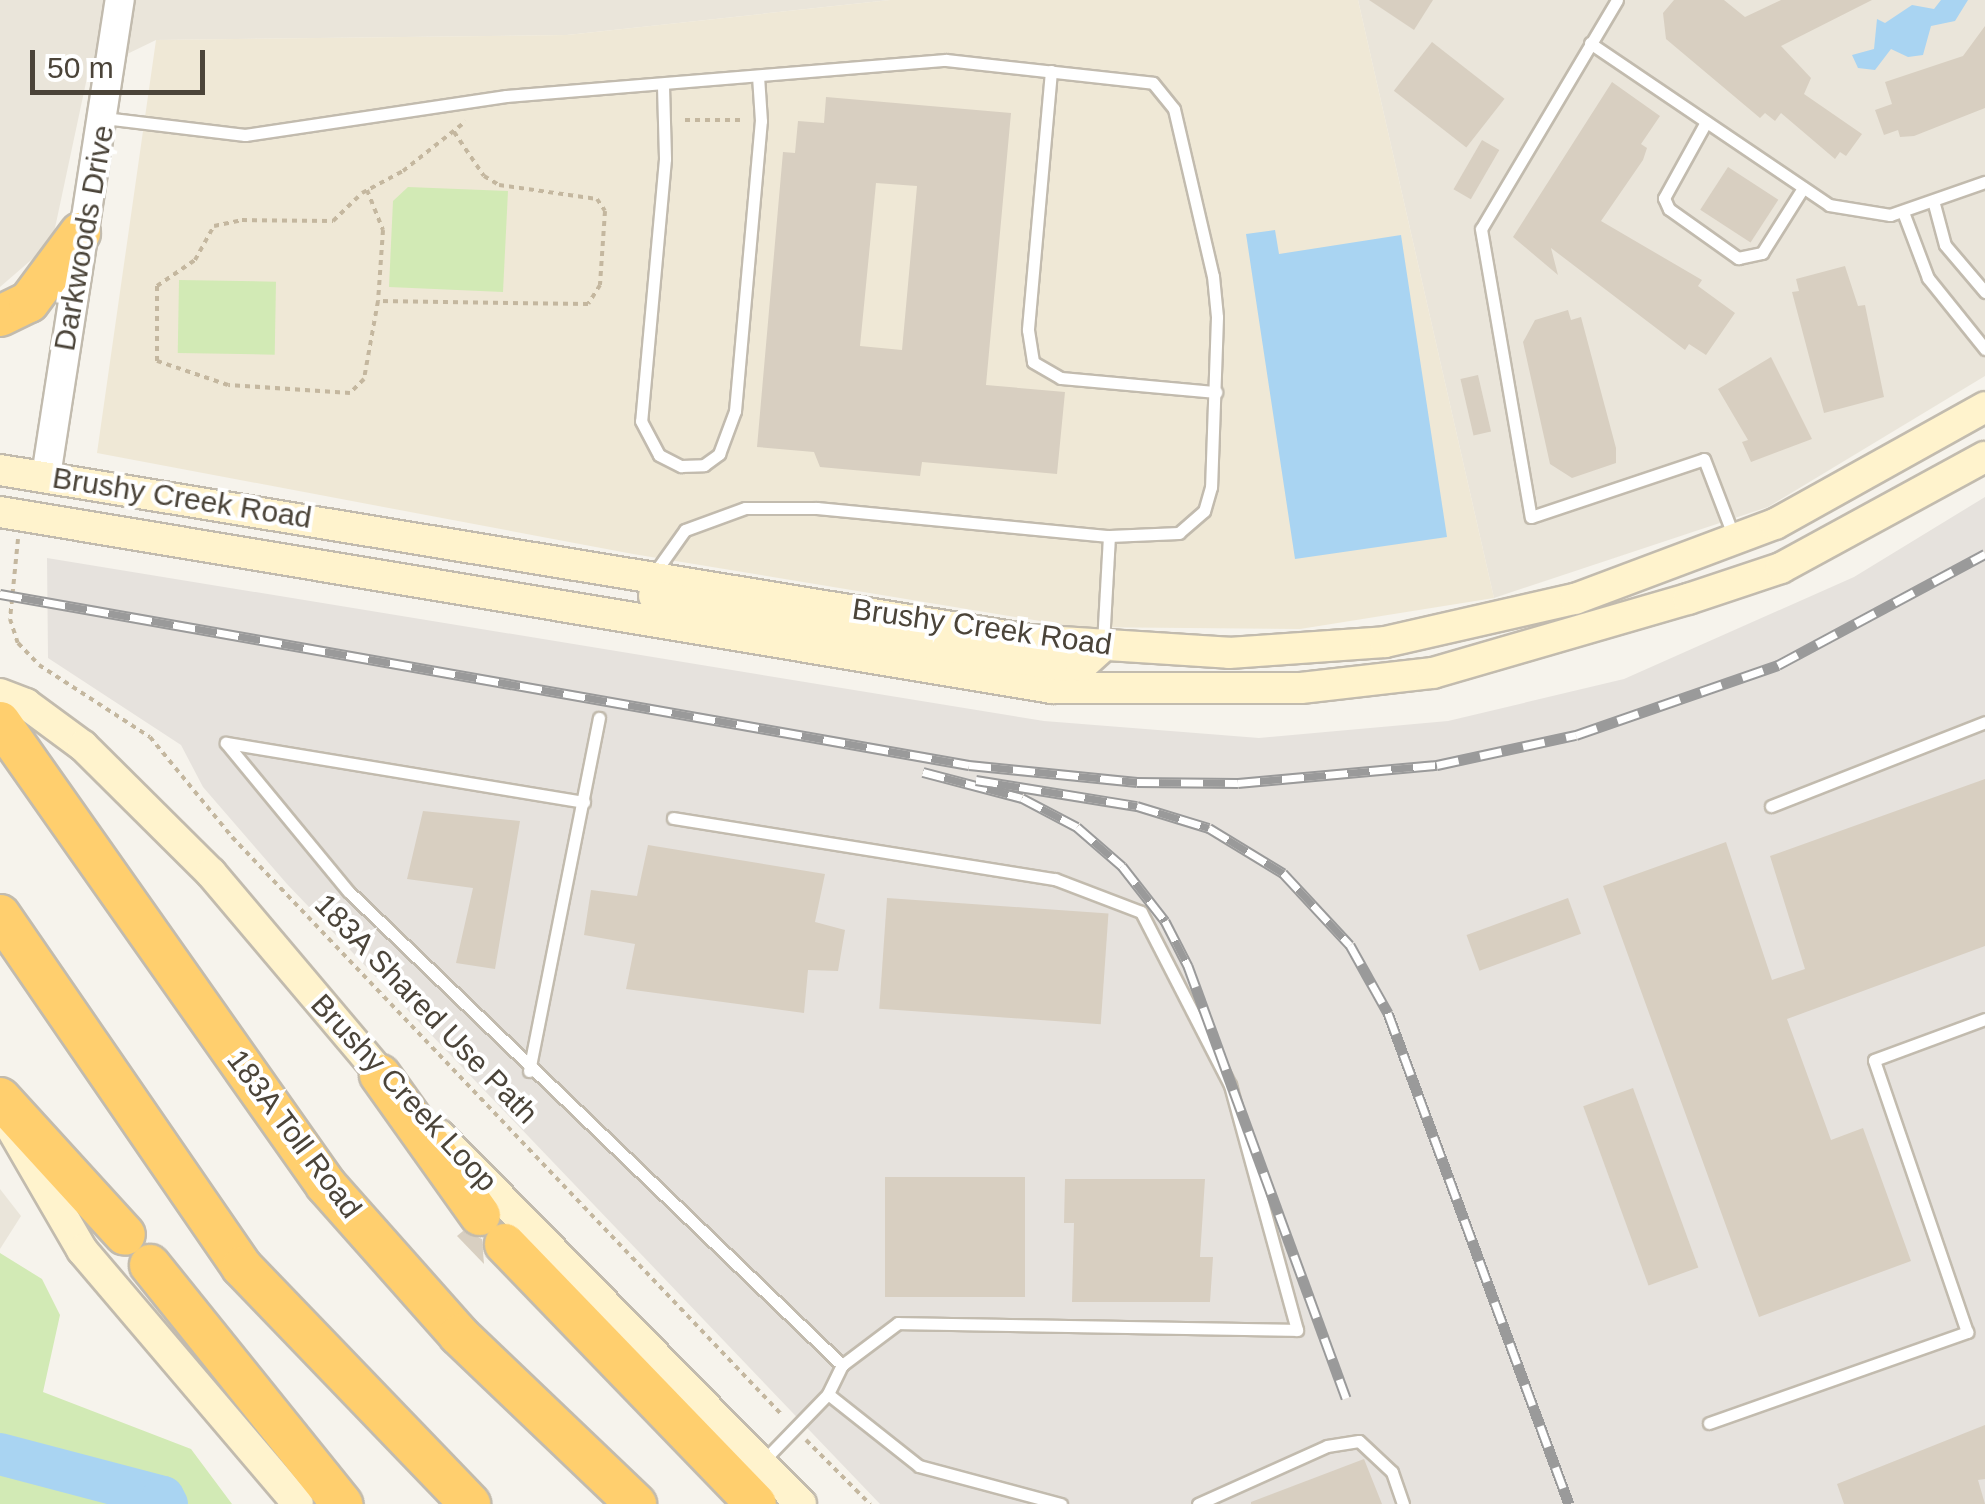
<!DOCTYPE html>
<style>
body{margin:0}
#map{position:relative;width:1985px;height:1504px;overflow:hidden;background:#f6f3ec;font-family:Helvetica,sans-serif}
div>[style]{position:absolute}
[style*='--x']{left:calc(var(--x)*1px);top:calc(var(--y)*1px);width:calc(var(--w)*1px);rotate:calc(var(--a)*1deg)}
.residential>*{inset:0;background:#eae5da}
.industrial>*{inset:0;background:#e6e2dd}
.education>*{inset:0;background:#efe8d6}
.green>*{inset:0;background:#d2eab5;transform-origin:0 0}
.water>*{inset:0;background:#a9d4f2}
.river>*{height:42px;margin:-21px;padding:0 21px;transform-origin:21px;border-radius:21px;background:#a9d4f2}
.building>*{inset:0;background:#d8cfc1;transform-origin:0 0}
.path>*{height:4px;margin-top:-2px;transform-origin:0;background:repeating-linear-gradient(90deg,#c4b79f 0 5px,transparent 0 10px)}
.roads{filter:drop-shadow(2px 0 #c2bbae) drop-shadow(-2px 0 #c2bbae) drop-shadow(0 2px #c2bbae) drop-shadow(0 -2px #c2bbae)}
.service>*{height:11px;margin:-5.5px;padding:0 5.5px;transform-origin:5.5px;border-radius:5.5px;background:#fff}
.tertiary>*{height:28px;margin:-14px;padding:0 14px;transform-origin:14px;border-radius:14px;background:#fff}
.secondary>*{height:30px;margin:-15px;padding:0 15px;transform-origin:15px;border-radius:15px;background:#fff3cd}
.motorway>*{height:40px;margin:-20px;padding:0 20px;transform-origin:20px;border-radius:20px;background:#ffcf6e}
.rail>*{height:11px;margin-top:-5.5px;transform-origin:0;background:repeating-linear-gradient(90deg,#fff 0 22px,#9a9a9a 0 44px);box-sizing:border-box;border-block:2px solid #9a9a9a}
span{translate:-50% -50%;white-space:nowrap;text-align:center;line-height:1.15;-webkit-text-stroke:8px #fff;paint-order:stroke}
.street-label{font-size:30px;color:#4b4439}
.scale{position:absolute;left:30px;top:50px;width:175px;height:45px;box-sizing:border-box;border:5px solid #4b4439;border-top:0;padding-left:12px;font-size:30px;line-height:35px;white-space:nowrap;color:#4b4439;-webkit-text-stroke:8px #fff;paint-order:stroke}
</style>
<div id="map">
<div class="residential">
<div style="clip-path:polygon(0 0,890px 0,567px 35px,156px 40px,88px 73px,52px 242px,0 287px)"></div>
<div style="clip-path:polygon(1358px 0,1985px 0,1985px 376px,1768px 507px,1494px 598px)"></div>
<div style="clip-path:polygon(0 1189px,21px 1216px,0 1249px)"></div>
</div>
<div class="industrial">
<div style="clip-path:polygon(1985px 497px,1985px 1504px,880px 1504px,287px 884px,203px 787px,181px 745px,48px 658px,47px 558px,1044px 721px,1259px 738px,1448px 721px,1624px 679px,1854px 577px)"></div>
</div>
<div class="education">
<div style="clip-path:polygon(890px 0,1358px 0,1494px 598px,1300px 629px,1076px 627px,633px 554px,97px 453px,156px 40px,567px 35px)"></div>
</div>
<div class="green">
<div style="clip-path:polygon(408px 187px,508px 191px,503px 292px,389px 287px,393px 201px)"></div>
<div style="left:179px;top:280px;width:97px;height:73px;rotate:1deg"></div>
<div style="clip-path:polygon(0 1253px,42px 1279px,60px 1315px,43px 1392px,191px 1449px,232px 1504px,0 1504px)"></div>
</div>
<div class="water">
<div style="clip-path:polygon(1941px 0,1968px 0,1955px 21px,1931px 26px,1923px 55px,1908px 57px,1891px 49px,1875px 70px,1858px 68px,1852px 55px,1874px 49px,1877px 19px,1885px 23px,1912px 5px,1934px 9px)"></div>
<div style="clip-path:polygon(1275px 230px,1279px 254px,1401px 235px,1447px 537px,1295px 559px,1246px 234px)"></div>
</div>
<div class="river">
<div style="--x:0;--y:1454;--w:169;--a:14.8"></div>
<div style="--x:163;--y:1497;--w:8;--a:60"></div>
</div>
<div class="building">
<div style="clip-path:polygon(1369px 0,1433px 0,1414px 30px)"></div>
<div style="clip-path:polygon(1674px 0,1724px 0,1745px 17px,1781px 0,1872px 0,1781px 46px,1811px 78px,1804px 94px,1862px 134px,1846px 156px,1840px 152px,1835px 159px,1781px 113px,1775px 121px,1765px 113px,1760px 118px,1666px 39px,1663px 13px)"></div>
<div style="clip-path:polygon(1985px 26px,1985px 108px,1914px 136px,1900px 137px,1898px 130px,1884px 135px,1875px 110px,1892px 104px,1885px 82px,1963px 56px)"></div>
<div style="left:1432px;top:42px;width:92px;height:62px;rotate:38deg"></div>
<div style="clip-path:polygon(1612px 82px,1660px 116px,1641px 144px,1647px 148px,1643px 160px,1601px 221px,1702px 280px,1698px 286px,1735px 313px,1706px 355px,1689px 344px,1685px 350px,1551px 248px,1558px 275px,1513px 237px)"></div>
<div style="clip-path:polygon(evenodd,826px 97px,1011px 113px,986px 385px,1065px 392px,1057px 474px,922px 462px,920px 476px,820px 467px,814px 452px,757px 447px,783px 152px,795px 153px,798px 121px,824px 123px,826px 97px,876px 183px,917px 186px,902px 350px,860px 346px,876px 183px)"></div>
<div style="left:1482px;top:140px;width:20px;height:57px;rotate:30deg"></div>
<div style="left:1728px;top:167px;width:60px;height:51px;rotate:33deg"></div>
<div style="clip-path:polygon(1845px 266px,1858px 306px,1865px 305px,1884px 397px,1824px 413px,1792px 292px,1799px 291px,1796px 279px)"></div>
<div style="clip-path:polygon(1568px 310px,1571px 320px,1581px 317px,1616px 448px,1616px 463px,1572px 478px,1550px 464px,1523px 342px,1535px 320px)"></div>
<div style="clip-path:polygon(1771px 357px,1812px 439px,1751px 462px,1742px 442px,1748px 440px,1718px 389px)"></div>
<div style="left:1478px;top:375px;width:58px;height:18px;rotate:77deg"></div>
<div style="clip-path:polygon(1985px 779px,1985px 946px,1787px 1019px,1831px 1140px,1863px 1128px,1911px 1261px,1759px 1317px,1603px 886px,1726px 842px,1772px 980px,1805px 969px,1770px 856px)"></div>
<div style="clip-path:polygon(423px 811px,520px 821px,495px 969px,456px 963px,473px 888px,407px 879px)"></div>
<div style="clip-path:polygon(648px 845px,825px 874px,815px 922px,845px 930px,838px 971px,808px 970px,804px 1013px,626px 989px,635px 944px,584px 935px,591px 890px,637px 896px)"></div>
<div style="left:887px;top:898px;width:222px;height:111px;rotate:4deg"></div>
<div style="left:1568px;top:898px;width:38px;height:108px;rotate:70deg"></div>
<div style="left:1633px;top:1088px;width:191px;height:53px;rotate:70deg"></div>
<div style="left:885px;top:1177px;width:140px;height:120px"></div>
<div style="clip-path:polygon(1065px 1179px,1205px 1179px,1200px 1257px,1213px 1257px,1210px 1302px,1072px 1302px,1074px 1223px,1064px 1223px)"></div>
<div style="clip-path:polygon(463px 1231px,482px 1239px,484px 1264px,457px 1236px)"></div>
<div style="clip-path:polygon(1985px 1425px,1985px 1479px,1978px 1480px,1985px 1504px,1844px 1504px,1837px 1484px)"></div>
<div style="clip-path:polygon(1364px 1459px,1382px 1504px,1251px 1504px,1251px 1502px)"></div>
</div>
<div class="path">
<div style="--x:685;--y:120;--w:60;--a:0"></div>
<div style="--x:454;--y:132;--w:53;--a:55.7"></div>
<div style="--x:484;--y:176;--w:17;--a:31"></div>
<div style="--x:499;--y:185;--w:99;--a:8.1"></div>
<div style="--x:597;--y:199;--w:14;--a:56"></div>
<div style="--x:605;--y:211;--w:74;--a:93.9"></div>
<div style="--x:600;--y:285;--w:22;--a:122"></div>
<div style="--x:588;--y:304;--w:210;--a:-179.2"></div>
<div style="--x:378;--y:301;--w:79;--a:100.2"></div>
<div style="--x:364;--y:379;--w:20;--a:135"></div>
<div style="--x:350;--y:393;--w:122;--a:-176.2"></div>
<div style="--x:228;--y:385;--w:75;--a:-161.3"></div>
<div style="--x:157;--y:361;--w:75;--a:-90"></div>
<div style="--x:157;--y:286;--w:46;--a:-34.4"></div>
<div style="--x:195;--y:260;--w:39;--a:-61"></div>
<div style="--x:214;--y:226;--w:29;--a:-12"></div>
<div style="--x:242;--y:220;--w:91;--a:0.6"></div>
<div style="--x:333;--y:221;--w:40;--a:-44"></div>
<div style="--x:362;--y:193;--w:47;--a:-28.2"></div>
<div style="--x:403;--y:171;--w:80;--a:-38.4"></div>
<div style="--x:367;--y:190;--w:43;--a:68.2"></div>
<div style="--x:383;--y:230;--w:71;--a:94"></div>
<div style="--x:18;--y:539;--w:80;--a:95.7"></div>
<div style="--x:10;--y:619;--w:25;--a:72"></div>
<div style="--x:18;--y:643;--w:30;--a:46"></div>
<div style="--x:39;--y:665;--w:132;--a:33"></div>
<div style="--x:150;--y:737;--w:129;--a:50.6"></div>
<div style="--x:232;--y:837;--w:798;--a:46.42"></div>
<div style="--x:806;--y:1440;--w:91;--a:45"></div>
</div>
<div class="roads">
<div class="service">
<div style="--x:1617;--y:0;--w:266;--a:120.7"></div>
<div style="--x:1481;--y:229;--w:292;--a:80.2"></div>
<div style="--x:1531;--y:517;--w:182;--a:-18.5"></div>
<div style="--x:1704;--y:459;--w:84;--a:69"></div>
<div style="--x:1590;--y:43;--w:289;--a:34.1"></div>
<div style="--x:1829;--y:205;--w:62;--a:9.3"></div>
<div style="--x:1890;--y:215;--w:101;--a:-19.2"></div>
<div style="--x:1051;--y:71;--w:260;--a:95.1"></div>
<div style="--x:1028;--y:330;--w:32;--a:81"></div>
<div style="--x:1033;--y:362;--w:32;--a:30"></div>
<div style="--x:1061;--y:378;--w:156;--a:5.2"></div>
<div style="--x:663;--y:86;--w:73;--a:88.4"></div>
<div style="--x:665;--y:159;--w:263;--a:95.2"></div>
<div style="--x:641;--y:421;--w:38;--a:62"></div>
<div style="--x:659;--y:455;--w:25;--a:27"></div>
<div style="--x:681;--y:466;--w:23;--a:-2"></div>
<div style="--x:704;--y:465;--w:19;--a:-36"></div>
<div style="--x:719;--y:454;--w:46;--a:-69.6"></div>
<div style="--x:735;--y:411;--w:291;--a:-84.9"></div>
<div style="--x:761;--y:121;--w:45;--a:-93.8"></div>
<div style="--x:104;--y:118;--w:142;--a:6.9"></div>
<div style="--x:245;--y:135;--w:264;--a:-8.5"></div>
<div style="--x:506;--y:96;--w:441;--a:-4.7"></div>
<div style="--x:946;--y:60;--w:208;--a:6.3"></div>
<div style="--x:1153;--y:83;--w:33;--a:51"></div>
<div style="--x:1174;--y:109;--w:171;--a:76.9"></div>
<div style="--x:1213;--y:276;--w:41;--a:84.4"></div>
<div style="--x:1217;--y:317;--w:170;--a:92"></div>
<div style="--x:1211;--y:487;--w:25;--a:106"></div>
<div style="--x:1204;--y:511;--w:33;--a:139"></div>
<div style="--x:1179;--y:533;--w:70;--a:177.5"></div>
<div style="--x:1706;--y:122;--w:87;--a:118.9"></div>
<div style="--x:1664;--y:198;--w:12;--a:66"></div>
<div style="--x:1669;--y:209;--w:85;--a:35.4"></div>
<div style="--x:1738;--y:258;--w:25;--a:-12"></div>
<div style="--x:1762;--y:253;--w:77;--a:-57.8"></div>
<div style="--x:1934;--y:204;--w:42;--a:75"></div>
<div style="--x:1945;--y:245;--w:62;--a:49.6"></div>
<div style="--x:1903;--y:212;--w:71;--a:69.3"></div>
<div style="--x:1928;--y:278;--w:91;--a:51.2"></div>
<div style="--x:653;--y:575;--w:55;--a:-54.6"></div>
<div style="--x:685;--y:530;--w:64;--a:-20.1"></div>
<div style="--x:745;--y:508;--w:72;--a:0"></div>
<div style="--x:817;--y:508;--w:293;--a:5.5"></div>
<div style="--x:1109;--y:536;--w:106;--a:93.2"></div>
<div style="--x:584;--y:802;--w:363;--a:-170.6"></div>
<div style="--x:226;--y:743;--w:192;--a:50.5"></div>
<div style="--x:348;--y:891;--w:685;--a:43.82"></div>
<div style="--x:842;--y:1365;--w:32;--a:116"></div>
<div style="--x:828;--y:1394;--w:95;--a:134.1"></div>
<div style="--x:1771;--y:806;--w:230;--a:-21.4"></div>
<div style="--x:673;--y:818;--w:387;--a:9.1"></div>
<div style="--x:1055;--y:879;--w:92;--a:21"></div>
<div style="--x:1141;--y:912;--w:195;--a:62.8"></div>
<div style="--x:1230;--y:1085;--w:254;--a:74.7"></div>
<div style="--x:1297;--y:1330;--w:399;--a:-179"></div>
<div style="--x:898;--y:1323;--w:70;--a:143.1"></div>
<div style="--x:529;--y:1071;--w:360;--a:-78.8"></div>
<div style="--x:828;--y:1394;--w:116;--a:38.4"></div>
<div style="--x:919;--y:1466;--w:147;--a:15"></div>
<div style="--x:1709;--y:1423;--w:274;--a:-19.4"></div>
<div style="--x:1967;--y:1332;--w:287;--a:-108.9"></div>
<div style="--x:1874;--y:1060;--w:118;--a:-20.3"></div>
<div style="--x:1198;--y:1504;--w:141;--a:-24.2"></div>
<div style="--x:1327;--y:1446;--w:32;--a:-9"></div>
<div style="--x:1359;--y:1441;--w:45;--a:43.2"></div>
<div style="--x:1392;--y:1472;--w:34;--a:71"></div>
</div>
<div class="tertiary">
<div style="--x:46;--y:476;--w:482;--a:-81.2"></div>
</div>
<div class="secondary">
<div style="--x:0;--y:470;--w:1044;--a:9.37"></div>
<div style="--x:1030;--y:640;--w:199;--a:3.7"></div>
<div style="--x:1229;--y:653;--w:156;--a:-4"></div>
<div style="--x:1385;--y:642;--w:195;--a:-12.8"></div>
<div style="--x:1575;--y:599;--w:214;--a:-20.6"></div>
<div style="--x:1775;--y:524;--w:240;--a:-29.1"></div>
<div style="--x:0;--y:512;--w:1067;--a:9.5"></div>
<div style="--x:1052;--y:688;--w:249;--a:0"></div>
<div style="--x:1301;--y:688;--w:133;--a:-6.5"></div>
<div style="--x:1433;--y:673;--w:266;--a:-16.2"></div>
<div style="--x:1688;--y:599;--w:98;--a:-18.4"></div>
<div style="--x:1781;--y:568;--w:232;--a:-28.6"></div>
<div style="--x:654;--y:596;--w:408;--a:9.7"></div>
<div style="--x:1056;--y:665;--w:25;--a:2"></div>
<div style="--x:1081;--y:666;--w:30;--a:-42"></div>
<div style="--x:0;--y:694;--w:28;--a:21"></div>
<div style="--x:26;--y:704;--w:71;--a:36.4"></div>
<div style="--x:83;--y:746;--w:180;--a:44.8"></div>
<div style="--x:211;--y:873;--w:282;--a:49.8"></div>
<div style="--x:9;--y:1124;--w:146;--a:59.9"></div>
<div style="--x:82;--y:1250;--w:333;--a:49.6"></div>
<div style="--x:439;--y:1135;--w:517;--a:45.55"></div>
</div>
<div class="motorway">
<div style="--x:0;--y:316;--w:32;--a:-26"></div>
<div style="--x:29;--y:302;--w:86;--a:-53.5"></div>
<div style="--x:0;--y:722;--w:566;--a:54.85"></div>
<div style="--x:326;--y:1185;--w:200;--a:48.4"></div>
<div style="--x:459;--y:1335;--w:245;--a:43.7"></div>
<div style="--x:0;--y:915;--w:427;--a:55.5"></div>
<div style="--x:242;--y:1267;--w:329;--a:46.1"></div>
<div style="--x:380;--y:1075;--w:172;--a:54.5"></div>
<div style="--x:0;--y:1098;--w:185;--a:47.6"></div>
<div style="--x:505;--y:1244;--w:361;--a:46"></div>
<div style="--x:150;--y:1265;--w:307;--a:51.2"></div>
</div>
</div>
<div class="rail">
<div style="--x:0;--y:594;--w:984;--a:10.01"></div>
<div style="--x:969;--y:765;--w:169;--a:5.8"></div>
<div style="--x:1137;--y:782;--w:101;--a:0.6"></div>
<div style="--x:1238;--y:783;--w:200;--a:-5.2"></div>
<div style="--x:1437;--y:765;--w:142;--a:-12.2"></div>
<div style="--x:1576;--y:735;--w:214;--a:-19.1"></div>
<div style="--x:1778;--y:665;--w:235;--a:-28.2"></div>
<div style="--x:923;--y:772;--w:102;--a:14.7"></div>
<div style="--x:1022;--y:798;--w:62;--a:27.8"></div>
<div style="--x:1077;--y:827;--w:60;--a:40.9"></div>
<div style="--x:1122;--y:866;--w:70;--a:52"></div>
<div style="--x:1165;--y:921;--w:51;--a:62.9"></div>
<div style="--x:1188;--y:966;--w:460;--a:69.9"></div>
<div style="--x:976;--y:780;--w:163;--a:9.2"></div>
<div style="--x:1137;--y:806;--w:75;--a:17"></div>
<div style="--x:1209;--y:828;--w:87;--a:31.3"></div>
<div style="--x:1283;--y:873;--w:98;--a:47.1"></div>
<div style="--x:1350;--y:945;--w:78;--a:60.8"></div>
<div style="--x:1388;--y:1013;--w:523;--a:69.76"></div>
</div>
<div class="street-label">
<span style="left:84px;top:238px;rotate:-80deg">Darkwoods Drive</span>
<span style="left:182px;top:498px;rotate:9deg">Brushy Creek Road</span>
<span style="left:982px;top:627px;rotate:8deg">Brushy Creek Road</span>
<span style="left:426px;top:1009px;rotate:46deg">183A Shared Use Path</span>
<span style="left:404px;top:1093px;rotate:47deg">Brushy Creek Loop</span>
<span style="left:294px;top:1134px;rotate:53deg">183A Toll Road</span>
</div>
<div class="scale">50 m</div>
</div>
